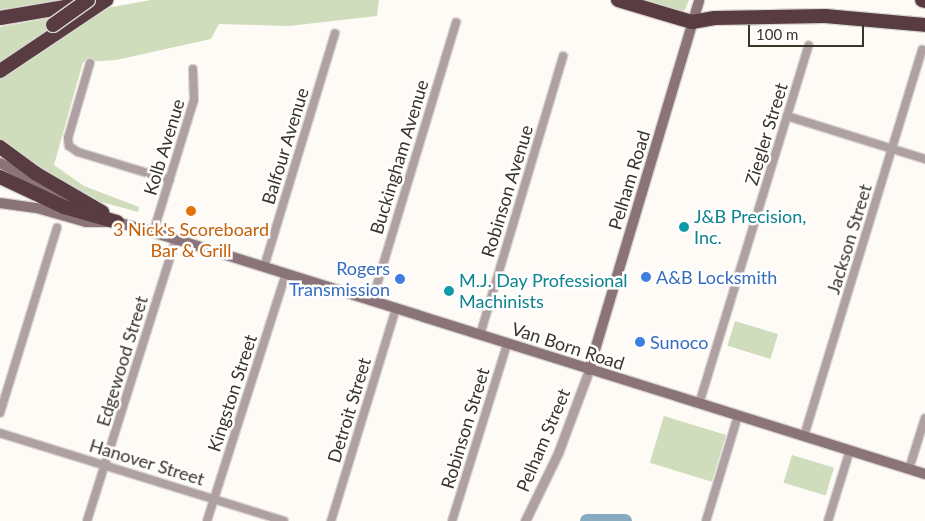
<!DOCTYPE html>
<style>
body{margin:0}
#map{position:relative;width:925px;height:521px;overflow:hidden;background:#fefbf6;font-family:Lato,sans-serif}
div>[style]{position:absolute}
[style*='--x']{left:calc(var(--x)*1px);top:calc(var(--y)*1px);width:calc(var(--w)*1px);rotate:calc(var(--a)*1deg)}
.green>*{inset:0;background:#d0ddbc;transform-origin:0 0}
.river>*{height:14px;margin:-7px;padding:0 7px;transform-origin:7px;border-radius:7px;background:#87acbf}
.roads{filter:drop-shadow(1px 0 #dbd7d1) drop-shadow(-1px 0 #dbd7d1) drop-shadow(0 1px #dbd7d1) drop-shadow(0 -1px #dbd7d1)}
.minor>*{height:8px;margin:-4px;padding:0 4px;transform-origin:4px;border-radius:4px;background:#afa0a3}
.tertiary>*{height:9px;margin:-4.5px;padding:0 4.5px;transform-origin:4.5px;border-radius:4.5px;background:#afa0a3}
.secondary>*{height:10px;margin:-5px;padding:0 5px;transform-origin:5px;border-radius:5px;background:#8a7479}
.motorway>*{height:14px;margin:-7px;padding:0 7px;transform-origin:7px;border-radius:7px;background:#583c42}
.bridges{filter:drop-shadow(1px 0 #dbd7d1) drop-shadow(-1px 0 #dbd7d1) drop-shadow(0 1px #dbd7d1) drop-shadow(0 -1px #dbd7d1)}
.motorway-bridge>*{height:14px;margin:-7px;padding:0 7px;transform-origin:7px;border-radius:7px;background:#583c42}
.dots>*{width:14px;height:14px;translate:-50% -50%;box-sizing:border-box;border:2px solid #fff;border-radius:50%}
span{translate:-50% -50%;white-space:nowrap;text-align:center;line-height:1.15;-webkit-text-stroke:5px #fff;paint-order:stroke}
.street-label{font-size:18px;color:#3a3429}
.culture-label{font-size:18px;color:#0d838f}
.left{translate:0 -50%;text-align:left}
.food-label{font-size:18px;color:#c56008}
.shop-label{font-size:18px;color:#366cbe}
.right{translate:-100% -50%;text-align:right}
.scale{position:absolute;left:748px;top:25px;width:116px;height:22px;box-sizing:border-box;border:2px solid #3a3429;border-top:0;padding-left:6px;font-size:15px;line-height:18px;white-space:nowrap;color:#3a3429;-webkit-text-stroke:4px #fff;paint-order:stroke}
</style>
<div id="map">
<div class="green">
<div style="clip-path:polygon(0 0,72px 0,0 11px)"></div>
<div style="clip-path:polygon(151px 0,379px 0,377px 16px,289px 26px,219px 24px,211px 39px,116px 60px,83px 62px,54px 165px,84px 186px,139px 207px,138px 212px,94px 200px,18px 155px,0 140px,0 27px)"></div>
<div style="clip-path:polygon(637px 0,689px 0,683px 14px)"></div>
<div style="left:735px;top:321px;width:45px;height:26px;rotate:17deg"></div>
<div style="left:664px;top:416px;width:65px;height:49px;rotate:17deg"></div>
<div style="left:792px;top:455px;width:44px;height:29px;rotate:17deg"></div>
</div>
<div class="river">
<div style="--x:587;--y:521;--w:38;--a:0"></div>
</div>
<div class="roads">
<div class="minor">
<div style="--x:90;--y:63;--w:78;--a:106.3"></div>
<div style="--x:68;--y:138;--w:8;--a:83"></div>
<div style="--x:69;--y:146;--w:11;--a:34"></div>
<div style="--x:78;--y:152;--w:96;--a:16.9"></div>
<div style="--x:787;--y:116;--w:145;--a:17.3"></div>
<div style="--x:153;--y:233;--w:139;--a:-72.9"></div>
<div style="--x:194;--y:100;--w:31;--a:-92"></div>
<div style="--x:264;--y:267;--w:244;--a:-73.1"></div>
<div style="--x:372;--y:301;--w:291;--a:-73.2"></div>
<div style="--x:480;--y:335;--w:291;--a:-73.4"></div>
<div style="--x:699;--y:404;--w:375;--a:-73"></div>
<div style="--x:0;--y:413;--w:194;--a:-72.9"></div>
<div style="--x:0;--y:433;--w:297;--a:17.2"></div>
<div style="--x:804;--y:436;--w:404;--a:-73"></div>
<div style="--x:909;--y:469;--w:53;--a:-72.6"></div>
<div style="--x:87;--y:521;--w:296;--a:-72.5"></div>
<div style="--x:207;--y:521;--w:259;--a:-72.3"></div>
<div style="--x:331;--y:521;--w:222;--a:-73"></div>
<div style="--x:452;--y:521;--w:185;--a:-72.7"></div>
<div style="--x:706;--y:521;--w:110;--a:-73.1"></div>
<div style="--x:828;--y:521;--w:74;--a:-72.8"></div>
</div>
<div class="tertiary">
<div style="--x:525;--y:521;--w:76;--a:-64.1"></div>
<div style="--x:558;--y:453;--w:89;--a:-69.5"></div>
</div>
<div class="secondary">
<div style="--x:0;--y:163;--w:84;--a:27.8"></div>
<div style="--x:0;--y:203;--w:37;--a:8"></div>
<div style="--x:37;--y:208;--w:51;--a:15.9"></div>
<div style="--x:86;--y:222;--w:31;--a:0"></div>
<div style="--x:117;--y:222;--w:57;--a:16.2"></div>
<div style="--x:172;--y:238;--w:789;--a:17.4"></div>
<div style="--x:589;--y:370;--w:386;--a:-73.4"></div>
</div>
<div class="motorway">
<div style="--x:618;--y:0;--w:77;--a:16.6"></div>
<div style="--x:692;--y:22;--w:23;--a:-10"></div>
<div style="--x:715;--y:18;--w:110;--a:-1"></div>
<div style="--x:825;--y:16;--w:100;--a:5.1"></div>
<div style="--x:922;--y:0;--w:3;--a:18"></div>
<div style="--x:0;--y:18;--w:84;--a:-9.6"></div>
<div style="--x:0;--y:71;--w:128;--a:-33.8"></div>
<div style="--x:0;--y:147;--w:44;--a:36.6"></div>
<div style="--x:35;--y:173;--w:78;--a:30.2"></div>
<div style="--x:0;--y:177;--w:71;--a:25.1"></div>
<div style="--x:64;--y:207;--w:55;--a:15.8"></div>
</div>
</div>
<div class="bridges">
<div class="motorway-bridge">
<div style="--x:53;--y:25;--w:43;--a:-35.5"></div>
</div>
</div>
<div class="dots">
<div style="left:191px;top:211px;background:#e8710a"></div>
<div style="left:684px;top:227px;background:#0f9aa8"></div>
<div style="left:646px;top:277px;background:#3f7fe0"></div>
<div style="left:400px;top:279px;background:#3f7fe0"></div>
<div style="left:449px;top:291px;background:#0f9aa8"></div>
<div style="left:640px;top:342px;background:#3f7fe0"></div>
</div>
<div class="street-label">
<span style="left:766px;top:134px;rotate:-73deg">Ziegler Street</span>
<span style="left:285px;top:146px;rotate:-73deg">Balfour Avenue</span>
<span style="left:164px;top:147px;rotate:-73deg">Kolb Avenue</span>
<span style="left:399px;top:157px;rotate:-73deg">Buckingham Avenue</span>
<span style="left:629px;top:180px;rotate:-73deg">Pelham Road</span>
<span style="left:507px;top:191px;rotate:-73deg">Robinson Avenue</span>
<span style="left:849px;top:239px;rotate:-73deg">Jackson Street</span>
<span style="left:568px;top:346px;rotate:18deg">Van Born Road</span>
<span style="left:122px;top:361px;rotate:-73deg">Edgewood Street</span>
<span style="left:232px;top:393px;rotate:-72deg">Kingston Street</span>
<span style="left:349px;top:410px;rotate:-73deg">Detroit Street</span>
<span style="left:465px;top:428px;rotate:-73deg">Robinson Street</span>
<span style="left:543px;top:440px;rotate:-67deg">Pelham Street</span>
<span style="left:147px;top:462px;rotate:17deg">Hanover Street</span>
</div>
<div class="culture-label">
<span class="left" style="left:694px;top:227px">J&amp;B Precision,<br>Inc.</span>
<span class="left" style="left:459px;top:291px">M.J. Day Professional<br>Machinists</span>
</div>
<div class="food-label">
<span style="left:191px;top:240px">3 Nick's Scoreboard<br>Bar &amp; Grill</span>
</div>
<div class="shop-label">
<span class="right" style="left:390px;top:279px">Rogers<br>Transmission</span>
<span class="left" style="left:656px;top:277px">A&amp;B Locksmith</span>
<span class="left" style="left:650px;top:342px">Sunoco</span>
</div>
<div class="scale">100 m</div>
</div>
